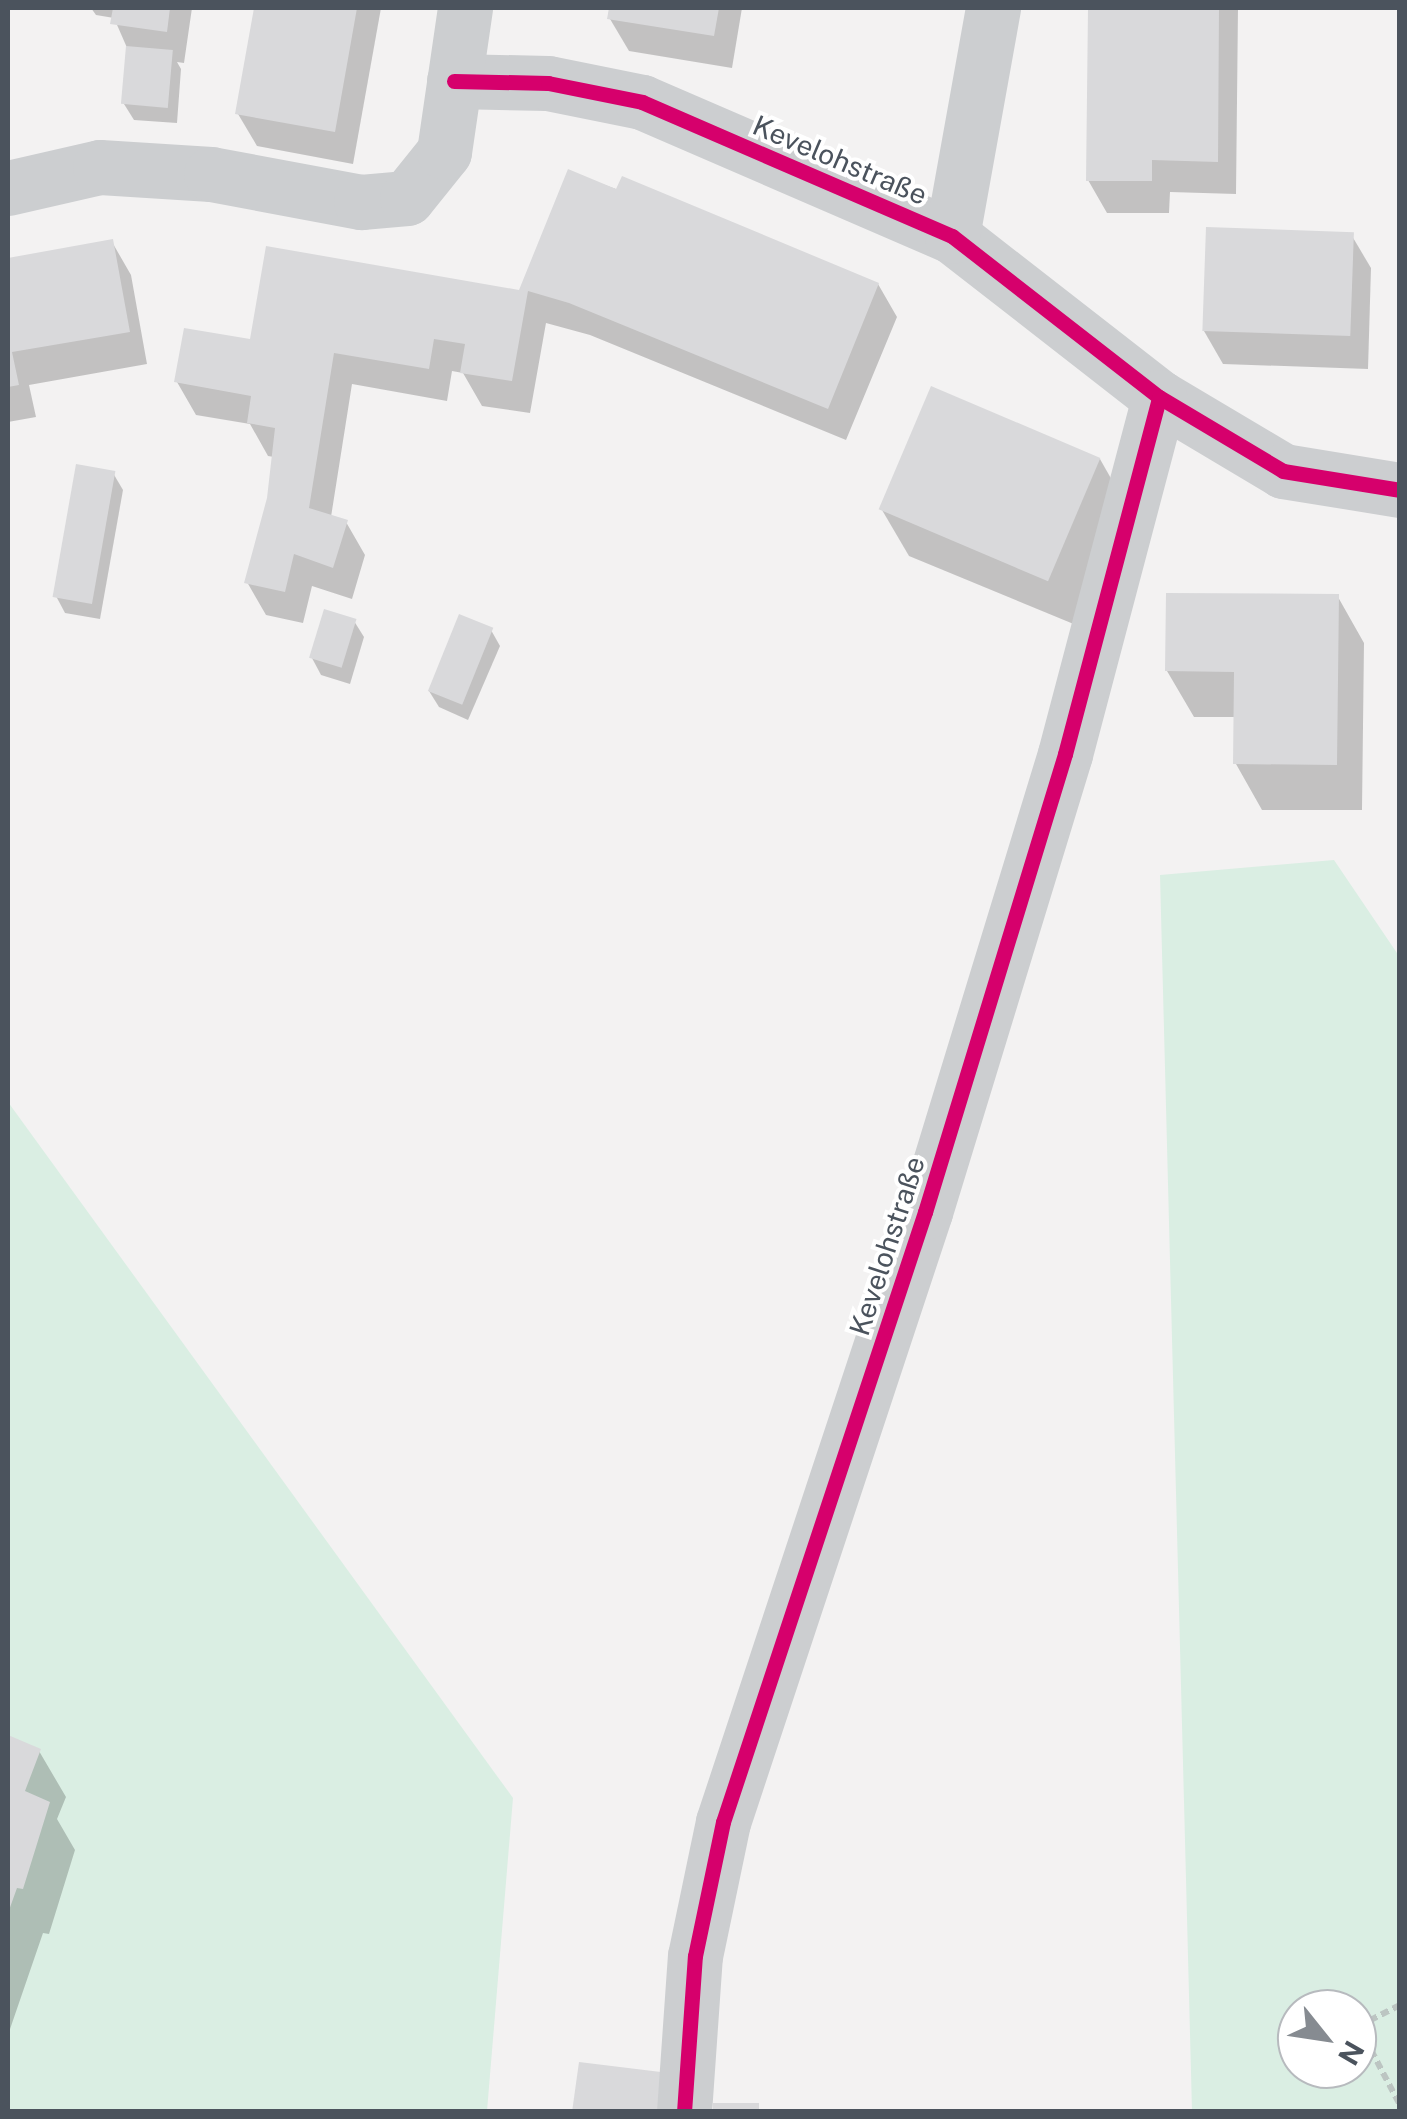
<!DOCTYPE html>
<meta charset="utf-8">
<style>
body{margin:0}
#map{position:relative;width:1407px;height:2119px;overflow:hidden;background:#f3f2f2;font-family:"Public Sans",sans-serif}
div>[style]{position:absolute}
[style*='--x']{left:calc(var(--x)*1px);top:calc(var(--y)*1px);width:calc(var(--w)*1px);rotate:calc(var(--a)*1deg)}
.green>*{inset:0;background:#daeee3}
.shadow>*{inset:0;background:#0003}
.building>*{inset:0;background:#d9d9db;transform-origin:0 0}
.path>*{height:6px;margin-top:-3px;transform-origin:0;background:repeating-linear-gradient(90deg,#bcc5c2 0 8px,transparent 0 13px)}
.minor>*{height:55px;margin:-27.5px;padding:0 27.5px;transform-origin:27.5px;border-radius:27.5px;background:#ccced0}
.cycleway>*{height:15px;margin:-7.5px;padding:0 7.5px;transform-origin:7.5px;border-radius:7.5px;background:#d6006c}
span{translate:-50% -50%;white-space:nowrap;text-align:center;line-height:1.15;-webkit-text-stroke:8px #fff;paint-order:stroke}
.street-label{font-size:28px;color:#4b535d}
.frame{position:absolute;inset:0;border:10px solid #4b535d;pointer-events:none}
.north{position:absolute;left:1277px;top:1989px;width:100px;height:100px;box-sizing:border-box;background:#fff;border:2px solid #b7babe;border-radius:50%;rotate:120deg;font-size:28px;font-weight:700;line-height:40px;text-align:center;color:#4b535d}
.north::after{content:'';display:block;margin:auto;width:35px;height:45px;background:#868b91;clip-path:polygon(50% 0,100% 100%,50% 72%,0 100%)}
</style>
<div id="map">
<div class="green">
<div style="clip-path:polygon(evenodd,1334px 860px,1399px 956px,1399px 2111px,1192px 2111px,1160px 875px,1334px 860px,1297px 2009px,1357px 2009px,1357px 2069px,1297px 2069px,1297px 2009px)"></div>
<div style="clip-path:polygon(8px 1102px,513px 1798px,487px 2111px,8px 2111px)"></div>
</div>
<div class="shadow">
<div style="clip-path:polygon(91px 8px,192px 8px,184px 63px,177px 62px,181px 69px,177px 123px,134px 120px,124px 104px,128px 50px,114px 18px,96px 15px)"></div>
<div style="clip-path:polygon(257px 8px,381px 8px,353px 164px,257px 146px,238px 114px)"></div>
<div style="clip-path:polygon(612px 8px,742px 8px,732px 68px,629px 51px,610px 19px)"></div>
<div style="clip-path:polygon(1091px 8px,1238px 8px,1236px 194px,1170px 192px,1169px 213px,1107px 213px,1088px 180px)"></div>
<div style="clip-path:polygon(569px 172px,878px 284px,897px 317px,846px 440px,590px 335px,546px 323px,530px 413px,482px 406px,463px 373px,452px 371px,447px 401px,352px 384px,331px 517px,346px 522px,365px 555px,352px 599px,312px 586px,303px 623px,266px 615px,247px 582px,269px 498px,274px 457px,268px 456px,250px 424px,196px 415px,177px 382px,252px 342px,521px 292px)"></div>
<div style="clip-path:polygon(1352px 236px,1371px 268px,1368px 369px,1223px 364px,1204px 331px)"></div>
<div style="clip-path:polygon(112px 242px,131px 275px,147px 364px,29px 385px,36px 417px,8px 422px,8px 261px)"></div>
<div style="clip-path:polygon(1100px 459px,1126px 505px,1076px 625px,909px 556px,882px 510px)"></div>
<div style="clip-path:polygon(113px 473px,123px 490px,100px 619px,65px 613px,56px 596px)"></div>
<div style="clip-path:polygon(1338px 597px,1364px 643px,1362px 810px,1262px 810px,1236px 764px,1236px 717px,1194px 717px,1167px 671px)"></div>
<div style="clip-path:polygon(354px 621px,364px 637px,350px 684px,321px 675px,312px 658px)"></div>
<div style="clip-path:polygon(491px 630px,500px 646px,468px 720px,439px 707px,429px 691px)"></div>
<div style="clip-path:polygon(8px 1738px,39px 1751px,66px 1797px,57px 1819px,75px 1850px,49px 1934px,43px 1933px,8px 2035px)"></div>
</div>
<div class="building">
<div style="clip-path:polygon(113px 8px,170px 8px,167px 32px,110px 24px)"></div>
<div style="clip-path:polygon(254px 8px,357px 8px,335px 132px,235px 114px)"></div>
<div style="clip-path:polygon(609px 8px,719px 8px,714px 36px,607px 19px)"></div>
<div style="clip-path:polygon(1088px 8px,1219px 8px,1218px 162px,1152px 160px,1152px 181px,1086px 181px)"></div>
<div style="left:126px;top:46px;width:47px;height:58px;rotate:5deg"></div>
<div style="clip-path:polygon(568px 169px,616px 189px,622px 176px,879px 283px,828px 409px,569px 303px,528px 291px,512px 381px,460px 373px,465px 344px,434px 339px,429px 369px,334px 353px,309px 508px,348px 520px,333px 568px,294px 554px,285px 592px,244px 583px,267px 498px,275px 428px,247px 423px,251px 396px,174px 382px,184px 328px,250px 339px,266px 246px,519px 290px)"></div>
<div style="left:1206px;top:227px;width:148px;height:104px;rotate:2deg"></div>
<div style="clip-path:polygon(113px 239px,130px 332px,12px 352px,19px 385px,8px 387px,8px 258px)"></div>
<div style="left:931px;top:386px;width:184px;height:134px;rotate:23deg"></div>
<div style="left:76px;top:464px;width:40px;height:135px;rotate:10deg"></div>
<div style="clip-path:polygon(1166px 593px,1339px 594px,1337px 765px,1233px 764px,1234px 672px,1165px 671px)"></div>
<div style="left:324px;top:609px;width:34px;height:51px;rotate:17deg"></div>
<div style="left:459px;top:614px;width:37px;height:83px;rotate:22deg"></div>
<div style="clip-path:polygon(8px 1735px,41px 1749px,25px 1791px,50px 1802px,23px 1889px,17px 1888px,8px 1913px)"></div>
<div style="clip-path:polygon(579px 2062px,669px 2073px,664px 2112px,572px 2112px)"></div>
<div style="left:713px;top:2103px;width:46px;height:9px"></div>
</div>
<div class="path">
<div style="--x:1400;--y:2005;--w:38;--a:153"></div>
<div style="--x:1366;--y:2022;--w:28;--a:80"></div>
<div style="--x:1371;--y:2050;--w:62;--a:62.2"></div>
</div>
<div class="minor">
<div style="--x:454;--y:81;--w:94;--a:1.2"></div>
<div style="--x:548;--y:83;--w:96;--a:11.4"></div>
<div style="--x:642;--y:102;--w:338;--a:23.4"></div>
<div style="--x:952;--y:236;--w:262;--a:37.9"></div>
<div style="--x:1159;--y:397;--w:144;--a:30.8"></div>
<div style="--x:1283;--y:471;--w:119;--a:9.2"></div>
<div style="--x:8;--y:188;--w:94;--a:-12.9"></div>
<div style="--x:100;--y:167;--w:111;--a:3.6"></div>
<div style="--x:211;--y:174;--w:153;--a:10.6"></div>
<div style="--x:361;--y:202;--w:46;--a:-5"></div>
<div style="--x:407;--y:198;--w:59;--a:-51.2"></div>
<div style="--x:444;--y:152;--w:146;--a:-81.7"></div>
<div style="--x:952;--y:236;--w:232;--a:-79.8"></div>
<div style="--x:684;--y:2112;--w:156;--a:-86"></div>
<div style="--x:695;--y:1956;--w:137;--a:-78.2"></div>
<div style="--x:723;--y:1822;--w:643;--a:-71.68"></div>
<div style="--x:925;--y:1212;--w:479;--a:-73"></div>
<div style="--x:1065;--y:754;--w:369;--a:-75.2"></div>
</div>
<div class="cycleway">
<div style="--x:454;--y:81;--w:94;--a:1.2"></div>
<div style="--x:548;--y:83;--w:96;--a:11.4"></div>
<div style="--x:642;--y:102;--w:338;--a:23.4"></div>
<div style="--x:952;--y:236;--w:262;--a:37.9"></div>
<div style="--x:1159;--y:397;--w:144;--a:30.8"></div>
<div style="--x:1283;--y:471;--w:119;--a:9.2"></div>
<div style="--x:684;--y:2112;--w:156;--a:-86"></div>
<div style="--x:695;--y:1956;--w:137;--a:-78.2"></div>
<div style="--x:723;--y:1822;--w:643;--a:-71.68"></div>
<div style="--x:925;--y:1212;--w:479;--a:-73"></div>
<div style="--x:1065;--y:754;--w:369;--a:-75.2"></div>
</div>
<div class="street-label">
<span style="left:840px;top:160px;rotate:23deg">Kevelohstraße</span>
<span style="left:887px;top:1246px;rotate:-72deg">Kevelohstraße</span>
</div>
<div class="frame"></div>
<div class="north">N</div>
</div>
